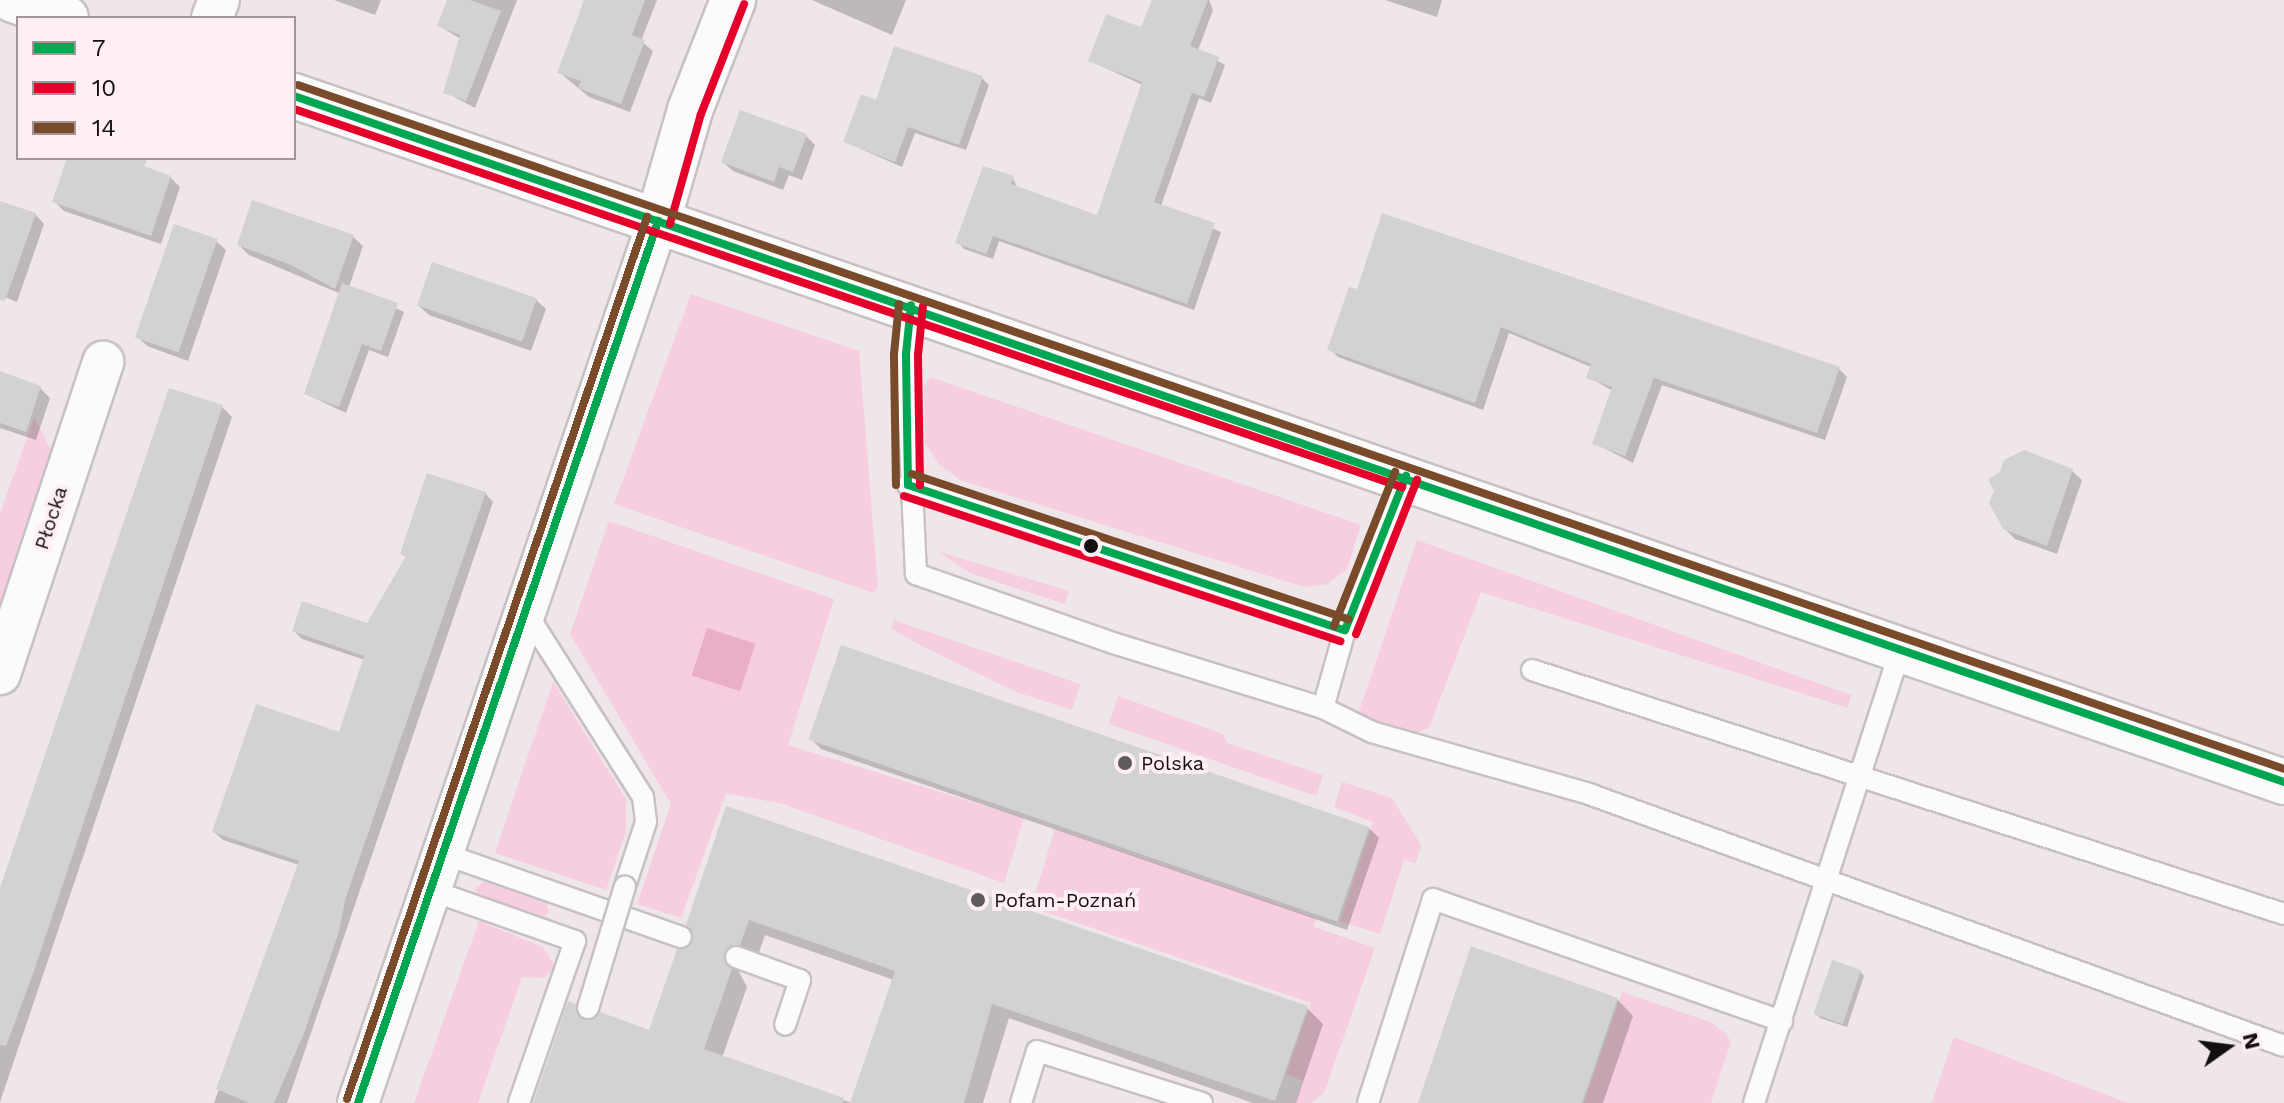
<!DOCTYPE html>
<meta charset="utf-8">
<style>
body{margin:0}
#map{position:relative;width:2284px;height:1103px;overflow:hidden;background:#eee6e9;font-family:"Work Sans",sans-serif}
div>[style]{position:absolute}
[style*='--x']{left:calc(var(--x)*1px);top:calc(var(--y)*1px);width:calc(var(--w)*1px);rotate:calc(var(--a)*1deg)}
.green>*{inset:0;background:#f7cedf}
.water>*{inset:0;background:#eaaec8;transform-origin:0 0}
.shadow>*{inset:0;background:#0003}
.building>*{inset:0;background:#d2d2d2;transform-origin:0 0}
.roads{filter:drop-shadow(2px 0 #c7c1c4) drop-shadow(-2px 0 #c7c1c4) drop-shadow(0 2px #c7c1c4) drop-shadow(0 -2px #c7c1c4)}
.service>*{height:20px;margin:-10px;padding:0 10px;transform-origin:10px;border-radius:10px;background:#fcfbfc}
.minor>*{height:40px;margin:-20px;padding:0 20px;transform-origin:20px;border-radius:20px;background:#fcfbfc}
.tertiary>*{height:44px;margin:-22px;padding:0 22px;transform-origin:22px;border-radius:22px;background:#fcfbfc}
.bridges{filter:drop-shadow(2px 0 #c7c1c4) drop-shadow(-2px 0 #c7c1c4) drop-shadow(0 2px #c7c1c4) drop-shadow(0 -2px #c7c1c4)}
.service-bridge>*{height:20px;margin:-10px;padding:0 10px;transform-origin:10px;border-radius:10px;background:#fcfbfc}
.bus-1>*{height:8px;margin:-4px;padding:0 4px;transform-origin:4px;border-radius:4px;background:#00a651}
.bus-2>*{height:8px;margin:-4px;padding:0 4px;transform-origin:4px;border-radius:4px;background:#e4002b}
.bus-3>*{height:8px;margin:-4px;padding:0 4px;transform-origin:4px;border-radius:4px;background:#7a4b2a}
.dots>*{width:22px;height:22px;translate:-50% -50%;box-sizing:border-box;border:4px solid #ffeff5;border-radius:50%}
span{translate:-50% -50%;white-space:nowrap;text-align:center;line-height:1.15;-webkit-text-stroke:8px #ffeff5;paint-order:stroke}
.street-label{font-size:20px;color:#130e10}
.poi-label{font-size:20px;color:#130e10}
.left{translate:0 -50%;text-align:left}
.legend{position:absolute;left:16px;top:16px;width:280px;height:144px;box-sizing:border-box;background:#ffeff5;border:2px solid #a19599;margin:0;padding:10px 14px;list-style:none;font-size:24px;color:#130e10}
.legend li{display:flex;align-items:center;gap:16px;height:40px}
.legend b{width:40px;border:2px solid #a19599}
.north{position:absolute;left:2188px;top:1007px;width:80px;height:80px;-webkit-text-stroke:6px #ffeff5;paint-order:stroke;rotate:76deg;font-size:22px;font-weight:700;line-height:32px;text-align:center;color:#130e10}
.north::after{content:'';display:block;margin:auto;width:28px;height:36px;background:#130e10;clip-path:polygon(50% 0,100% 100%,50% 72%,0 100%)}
</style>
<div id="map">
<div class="green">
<div style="clip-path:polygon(691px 294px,859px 351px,878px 587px,873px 593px,614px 504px)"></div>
<div style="clip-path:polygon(930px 377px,1361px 525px,1347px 569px,1328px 584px,1304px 587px,960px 480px,940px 465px,925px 443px,924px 386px)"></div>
<div style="clip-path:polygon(34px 417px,57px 461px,0 626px,0 514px)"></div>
<div style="clip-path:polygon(609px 521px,834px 599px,788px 745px,1024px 818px,1004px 883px,783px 804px,726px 793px,681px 918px,637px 904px,671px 804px,570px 634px)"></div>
<div style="clip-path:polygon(1417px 540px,1851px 695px,1848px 708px,1481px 592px,1429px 728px,1412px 734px,1358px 714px)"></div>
<div style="clip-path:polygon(937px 551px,1069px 591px,1065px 604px,970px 573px)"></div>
<div style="clip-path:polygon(894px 620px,1080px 684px,1072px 710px,1016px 692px,918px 644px,891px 628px)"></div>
<div style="clip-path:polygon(553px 682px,626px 799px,626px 831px,606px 890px,495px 853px)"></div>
<div style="clip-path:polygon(1118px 696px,1223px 734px,1227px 743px,1323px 775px,1316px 796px,1109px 724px)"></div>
<div style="clip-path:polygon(1342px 782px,1392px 798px,1421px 845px,1416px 863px,1404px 860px,1380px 934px,1340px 921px,1373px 822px,1334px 807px)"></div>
<div style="clip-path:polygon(1055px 829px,1316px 918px,1314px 927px,1375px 948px,1324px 1093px,1311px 1103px,1295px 1103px,1303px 1081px,1286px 1074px,1311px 1003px,1031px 907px)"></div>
<div style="clip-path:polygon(484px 882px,546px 903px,549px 912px,543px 918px,479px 897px,475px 888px)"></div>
<div style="clip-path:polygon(479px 921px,543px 947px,555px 966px,544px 978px,522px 977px,478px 1103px,414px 1103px)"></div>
<div style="clip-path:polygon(1622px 992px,1710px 1022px,1726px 1034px,1731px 1042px,1711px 1103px,1584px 1103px)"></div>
<div style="clip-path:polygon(1954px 1037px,2128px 1103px,1932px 1103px)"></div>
</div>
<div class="water">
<div style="left:707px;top:628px;width:51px;height:50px;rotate:18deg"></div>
</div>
<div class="shadow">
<div style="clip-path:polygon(334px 0,381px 0,375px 15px)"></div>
<div style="clip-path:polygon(449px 0,517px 0,475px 108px,445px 92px,461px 39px,439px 26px)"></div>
<div style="clip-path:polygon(586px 0,657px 0,641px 41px,653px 51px,630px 112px,589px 97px,559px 72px)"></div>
<div style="clip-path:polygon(812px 0,906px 0,892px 35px)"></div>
<div style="clip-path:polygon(1154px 0,1209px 0,1213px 10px,1198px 50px,1225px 65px,1211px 103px,1199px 98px,1161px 206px,1221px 232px,1194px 310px,999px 241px,993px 259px,964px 249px,958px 242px,1013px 178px,1018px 189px,1098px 217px,1143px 85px,1090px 61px,1142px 30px)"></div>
<div style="clip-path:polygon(1385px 0,1442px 0,1437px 17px)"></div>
<div style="clip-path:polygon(982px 78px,989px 85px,966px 150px,915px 133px,902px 167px,845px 142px,878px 102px)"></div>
<div style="clip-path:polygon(806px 136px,815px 145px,802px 180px,789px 175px,783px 190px,733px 171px,723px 162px)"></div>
<div style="clip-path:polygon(69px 158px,113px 158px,170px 177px,180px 187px,161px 244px,64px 211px,54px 201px)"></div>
<div style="clip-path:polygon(254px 202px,353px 237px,363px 246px,349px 287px,404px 312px,388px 357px,369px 350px,346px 413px,306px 394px,341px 294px,249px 255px,239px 245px)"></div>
<div style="clip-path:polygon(35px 214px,44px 224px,17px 302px,0 295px,0 221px)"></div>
<div style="clip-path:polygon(216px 241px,226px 250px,188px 361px,147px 346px,138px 337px)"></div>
<div style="clip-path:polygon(1350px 289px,1839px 369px,1847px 377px,1825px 440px,1662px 385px,1633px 463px,1594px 443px,1613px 391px,1588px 377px,1591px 367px,1509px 333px,1483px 410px,1338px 357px,1330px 349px)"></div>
<div style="clip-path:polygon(536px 300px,546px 309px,531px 351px,429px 315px,419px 306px)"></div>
<div style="clip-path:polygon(0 374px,40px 388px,50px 398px,36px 440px,0 428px)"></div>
<div style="clip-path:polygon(222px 407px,232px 417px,0 1102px,0 900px)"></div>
<div style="clip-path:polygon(2072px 471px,2082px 480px,2057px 554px,2015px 539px,2004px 528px)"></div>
<div style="clip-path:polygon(485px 493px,493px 502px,287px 1103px,214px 1103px,299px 865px,223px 840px,214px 832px,340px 735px,365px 660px,302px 639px,294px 631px,368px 626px,407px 558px,403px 554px)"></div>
<div style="clip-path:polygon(811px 739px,1369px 828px,1379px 838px,1347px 930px,821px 749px)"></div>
<div style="clip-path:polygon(evenodd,727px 809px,1307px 1008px,1323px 1024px,1296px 1103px,1253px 1103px,1009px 1018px,983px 1103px,535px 1103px,575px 1005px,589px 1020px,651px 1032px,696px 943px,727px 809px,765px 935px,894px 980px,852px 1103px,722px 1058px,747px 987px,738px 970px,756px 961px,765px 935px)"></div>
<div style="clip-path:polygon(1860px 971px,1864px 976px,1847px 1027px,1820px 1018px,1815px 1013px)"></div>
<div style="clip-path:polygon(1617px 999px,1633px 1016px,1603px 1103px,1420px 1103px)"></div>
</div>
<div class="building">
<div style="clip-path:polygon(447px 0,470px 0,501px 11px,466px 101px,443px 93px,460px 35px,437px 26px)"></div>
<div style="clip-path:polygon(584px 0,645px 0,632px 35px,645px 40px,621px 104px,578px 88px,581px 81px,557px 73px)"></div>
<div style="clip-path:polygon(1152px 0,1208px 0,1190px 46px,1219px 57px,1204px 97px,1192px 93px,1154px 202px,1215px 223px,1187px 304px,993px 236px,986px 254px,955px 243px,983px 166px,1014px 176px,1011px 184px,1097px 215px,1142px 82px,1088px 61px,1106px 14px,1141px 27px)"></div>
<div style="clip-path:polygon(894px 46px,983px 76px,959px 145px,908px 127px,895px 162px,843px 142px,861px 94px,876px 100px)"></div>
<div style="clip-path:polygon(740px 110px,807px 134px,793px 172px,779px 167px,774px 182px,721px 162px)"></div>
<div style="clip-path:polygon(67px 158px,148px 158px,144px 166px,171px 176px,151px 236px,52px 202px)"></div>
<div style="clip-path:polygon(252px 200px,354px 235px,335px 289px,291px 265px,237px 245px)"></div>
<div style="clip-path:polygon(0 201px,36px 213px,5px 301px,0 300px)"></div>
<div style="clip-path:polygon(1382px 213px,1840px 367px,1817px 433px,1654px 378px,1625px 456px,1592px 444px,1612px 387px,1586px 378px,1591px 364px,1501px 327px,1475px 403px,1327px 350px,1349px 287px,1357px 289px)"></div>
<div style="left:174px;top:224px;width:46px;height:120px;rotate:19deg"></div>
<div style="left:432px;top:262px;width:111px;height:46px;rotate:19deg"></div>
<div style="clip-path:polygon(342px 283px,398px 303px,381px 351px,362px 344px,339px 407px,304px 394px)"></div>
<div style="clip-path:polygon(0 371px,41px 386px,26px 432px,0 423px)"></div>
<div style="clip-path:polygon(169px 388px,223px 405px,34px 971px,6px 1046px,0 1045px,0 888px)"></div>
<div style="clip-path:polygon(2024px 450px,2073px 469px,2047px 546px,2003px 529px,1989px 503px,1994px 491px,1988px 479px,2000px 472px,2004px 460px)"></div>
<div style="clip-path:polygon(427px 473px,486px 492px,345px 900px,339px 932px,304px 1033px,274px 1103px,249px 1103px,216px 1089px,299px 861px,212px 832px,256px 704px,339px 732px,364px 656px,292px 631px,302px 601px,367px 623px,406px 556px,400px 554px)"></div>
<div style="left:841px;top:645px;width:559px;height:100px;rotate:19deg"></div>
<div style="clip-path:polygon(726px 806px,1308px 1006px,1275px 1101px,992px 1004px,964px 1103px,850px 1103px,895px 971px,749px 920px,740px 945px,724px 953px,732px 969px,704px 1049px,844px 1098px,843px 1103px,533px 1103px,568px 1001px,576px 1004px,584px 1020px,600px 1012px,649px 1030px,677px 949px,693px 942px,686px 925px)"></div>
<div style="clip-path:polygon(1471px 946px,1618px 998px,1582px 1103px,1418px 1103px)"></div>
<div style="left:1832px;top:960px;width:31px;height:57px;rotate:19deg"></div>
</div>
<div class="roads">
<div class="service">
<div style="--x:911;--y:305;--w:49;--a:95.8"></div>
<div style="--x:906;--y:354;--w:220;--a:87.4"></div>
<div style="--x:916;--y:574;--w:209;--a:19.3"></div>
<div style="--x:1113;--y:643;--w:220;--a:17.2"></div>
<div style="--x:1323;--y:708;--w:81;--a:-74.2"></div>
<div style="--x:1345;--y:630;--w:165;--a:-68.3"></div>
<div style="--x:908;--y:485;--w:460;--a:18.4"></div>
<div style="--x:525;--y:611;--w:220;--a:57.6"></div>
<div style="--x:643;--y:797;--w:25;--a:83"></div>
<div style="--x:646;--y:822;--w:67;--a:108.2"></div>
<div style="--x:1532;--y:670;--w:791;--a:17.98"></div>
<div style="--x:1323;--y:708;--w:55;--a:26.1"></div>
<div style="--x:1372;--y:732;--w:226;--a:15.9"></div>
<div style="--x:1589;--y:794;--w:739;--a:19.93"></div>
<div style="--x:444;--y:854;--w:251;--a:19.3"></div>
<div style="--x:430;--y:890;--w:154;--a:19.4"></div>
<div style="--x:575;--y:941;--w:171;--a:109.1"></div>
<div style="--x:736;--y:957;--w:68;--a:19.8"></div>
<div style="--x:800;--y:980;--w:47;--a:108.4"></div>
<div style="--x:1021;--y:1103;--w:54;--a:-72.9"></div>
<div style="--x:1037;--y:1051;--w:173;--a:17.5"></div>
<div style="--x:1368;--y:1103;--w:214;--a:-72.3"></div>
<div style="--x:1433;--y:899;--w:370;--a:19.3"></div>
<div style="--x:1754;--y:1103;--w:478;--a:-72.1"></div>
</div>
<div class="minor">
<div style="--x:212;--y:18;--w:19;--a:-69"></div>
<div style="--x:0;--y:674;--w:329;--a:-71.7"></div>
<div style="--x:358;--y:1103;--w:932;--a:-71.21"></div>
</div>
<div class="tertiary">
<div style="--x:13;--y:0;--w:56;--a:18.8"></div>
<div style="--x:294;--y:96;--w:2105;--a:19.02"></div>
<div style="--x:658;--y:221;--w:116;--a:-73.9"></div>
<div style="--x:690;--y:110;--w:118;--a:-68.6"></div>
</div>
</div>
<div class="bridges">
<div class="service-bridge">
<div style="--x:588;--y:1008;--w:127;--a:-73.1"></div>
</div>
</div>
<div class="bus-1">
<div style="--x:294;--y:96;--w:2105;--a:19.02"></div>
<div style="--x:908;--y:485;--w:460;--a:18.4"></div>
<div style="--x:908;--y:485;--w:131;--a:-90.9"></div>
<div style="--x:906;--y:354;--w:49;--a:-84.2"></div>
<div style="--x:1345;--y:630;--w:166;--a:-68.4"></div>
<div style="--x:358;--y:1103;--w:932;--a:-71.21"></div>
</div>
<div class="bus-2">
<div style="--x:294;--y:109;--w:1171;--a:18.84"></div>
<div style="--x:670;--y:224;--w:114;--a:-74.3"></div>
<div style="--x:701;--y:114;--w:118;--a:-68.6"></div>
<div style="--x:920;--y:485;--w:130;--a:-90.9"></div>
<div style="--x:918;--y:355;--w:49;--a:-84.2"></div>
<div style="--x:904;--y:496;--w:460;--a:18.4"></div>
<div style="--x:1356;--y:634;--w:166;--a:-68.4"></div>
</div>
<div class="bus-3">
<div style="--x:298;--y:85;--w:2100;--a:19"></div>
<div style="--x:912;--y:474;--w:460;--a:18.4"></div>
<div style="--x:896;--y:485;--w:131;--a:-90.9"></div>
<div style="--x:894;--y:354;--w:50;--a:-84.3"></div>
<div style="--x:1334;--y:626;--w:166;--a:-68.4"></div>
<div style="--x:347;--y:1099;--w:932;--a:-71.21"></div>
</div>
<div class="dots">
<div style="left:1091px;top:546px;background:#130e10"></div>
<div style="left:1125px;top:763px;background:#605a5c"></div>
<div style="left:978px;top:900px;background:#605a5c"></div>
</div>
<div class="street-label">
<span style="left:51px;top:518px;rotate:-72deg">Płocka</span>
</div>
<div class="poi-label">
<span class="left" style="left:1141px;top:763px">Polska</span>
<span class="left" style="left:994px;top:900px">Pofam-Poznań</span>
</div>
<ul class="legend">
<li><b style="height:10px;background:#00a651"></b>7</li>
<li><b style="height:10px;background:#e4002b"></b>10</li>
<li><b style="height:10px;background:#7a4b2a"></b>14</li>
</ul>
<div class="north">N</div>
</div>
